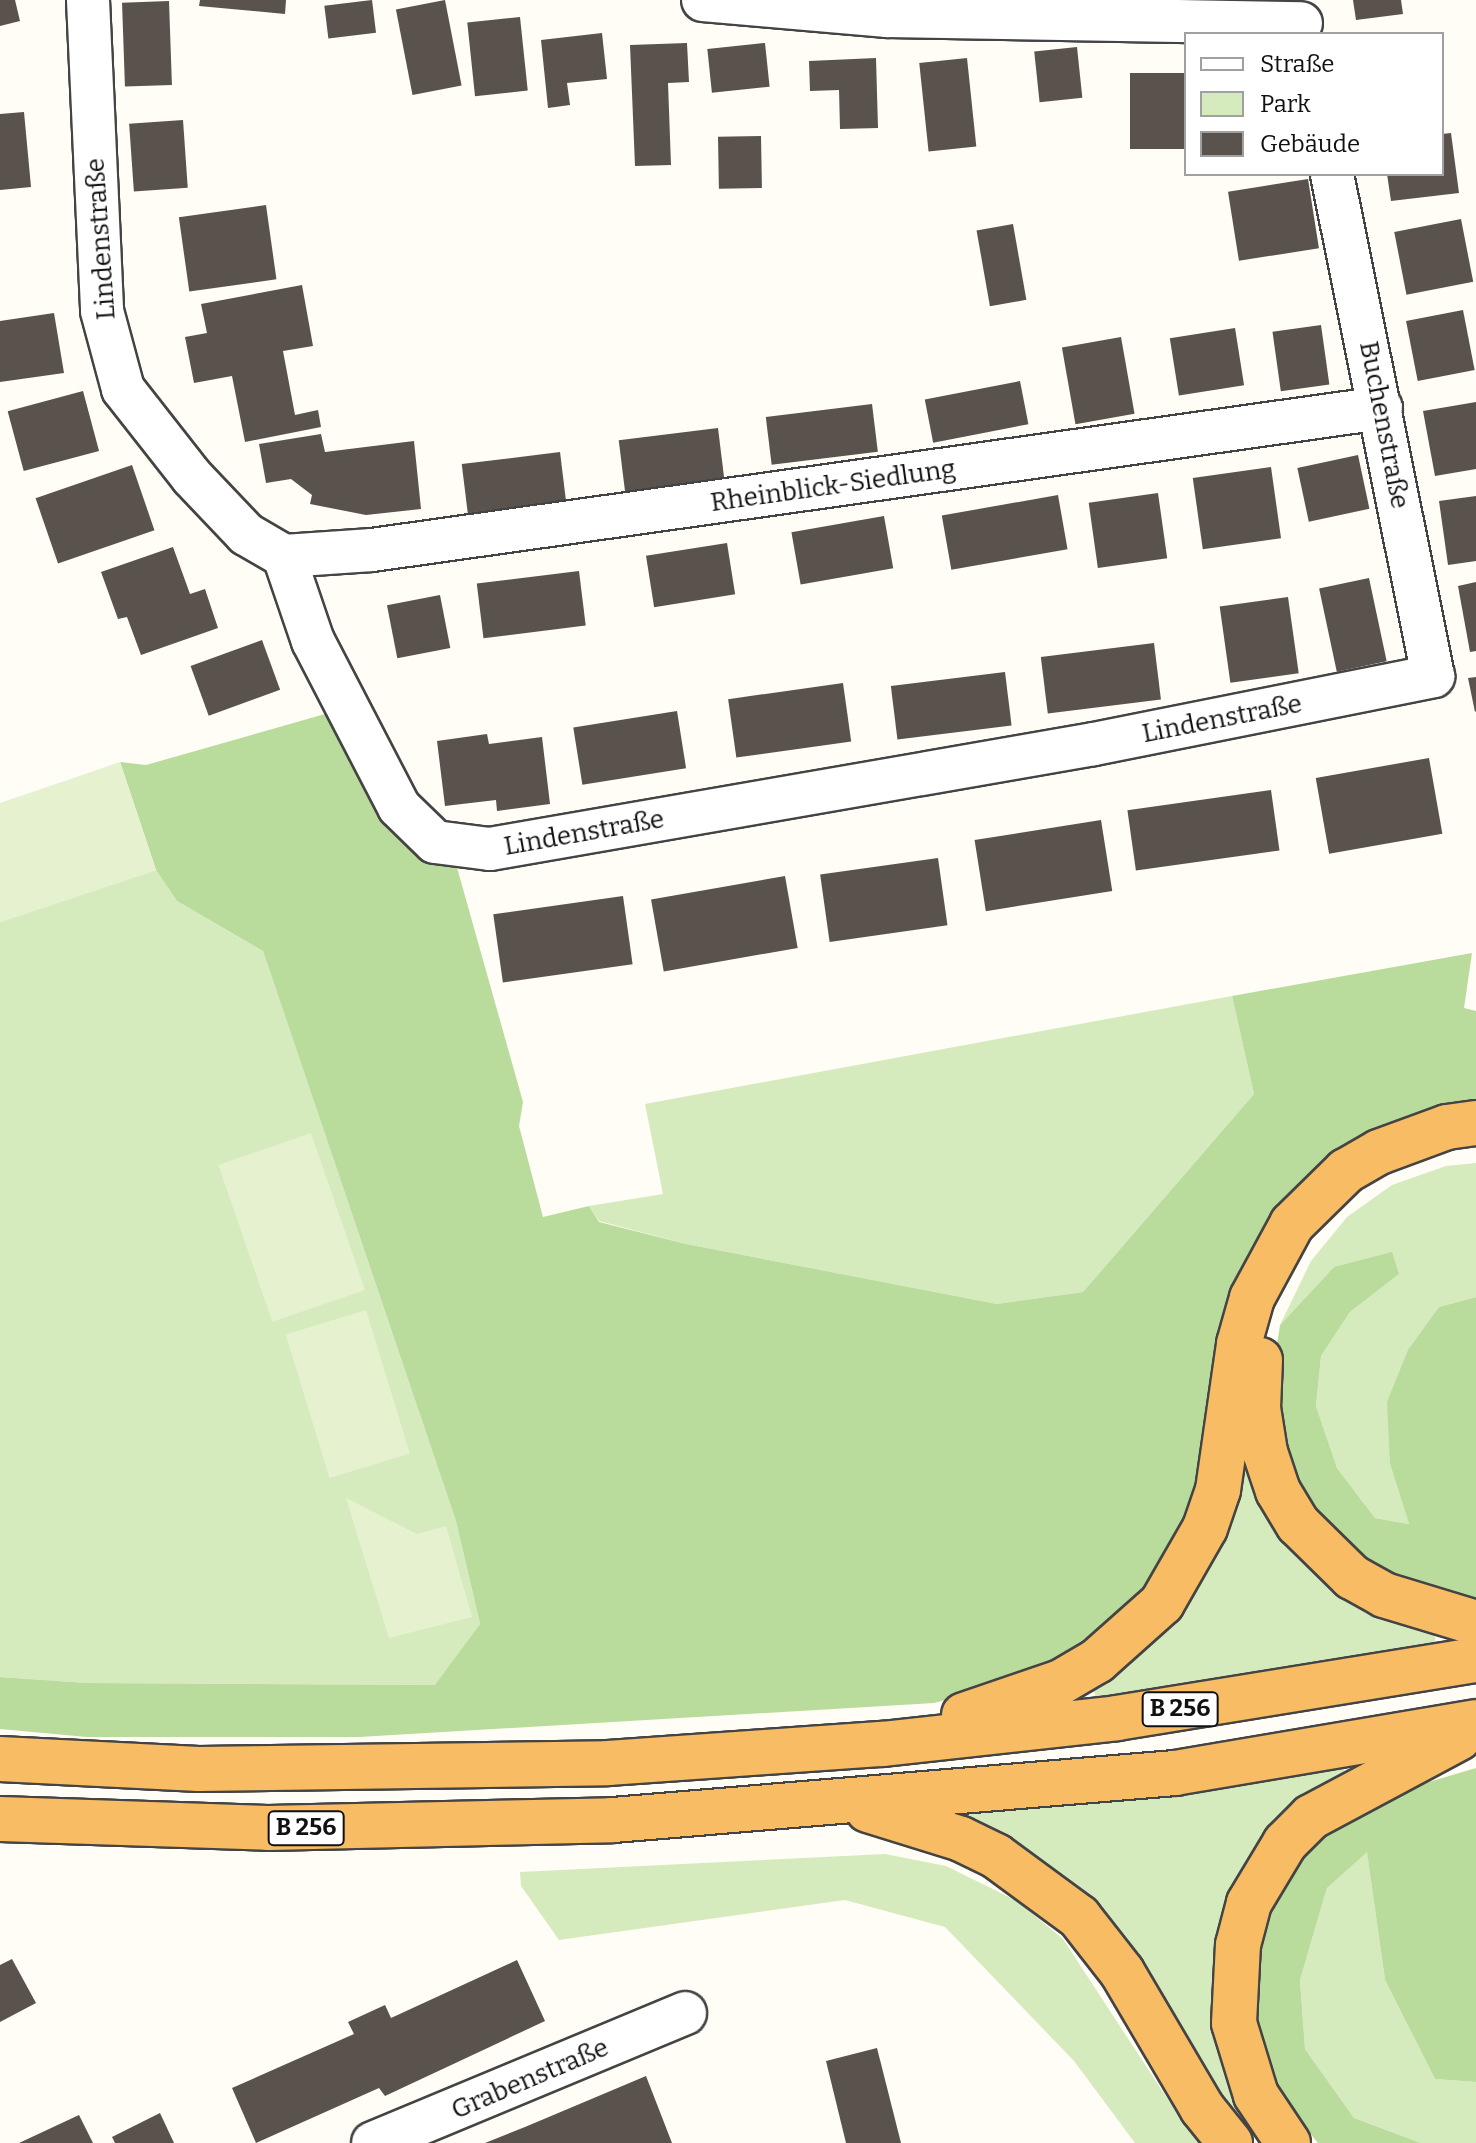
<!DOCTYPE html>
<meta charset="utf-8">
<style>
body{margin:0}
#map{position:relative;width:1476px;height:2143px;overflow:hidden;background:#fffdf5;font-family:Bitter,serif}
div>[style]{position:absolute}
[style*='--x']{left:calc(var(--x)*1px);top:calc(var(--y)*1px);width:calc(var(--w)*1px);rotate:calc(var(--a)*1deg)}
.green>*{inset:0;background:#d5ebbd}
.forest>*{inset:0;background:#b9dc9c}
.pitch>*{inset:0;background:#e6f2cf;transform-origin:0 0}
.building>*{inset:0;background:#5a524d;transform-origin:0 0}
.roads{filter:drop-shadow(2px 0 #444) drop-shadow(-2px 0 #444) drop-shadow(0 2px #444) drop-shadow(0 -2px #444)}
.minor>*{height:42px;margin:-21px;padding:0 21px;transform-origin:21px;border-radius:21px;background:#fff}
.trunk>*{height:44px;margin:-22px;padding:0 22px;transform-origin:22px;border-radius:22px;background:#f7bc64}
span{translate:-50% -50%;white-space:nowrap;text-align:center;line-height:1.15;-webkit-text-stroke:8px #fff;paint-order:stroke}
.shield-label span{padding:2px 6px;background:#fff;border:2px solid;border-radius:6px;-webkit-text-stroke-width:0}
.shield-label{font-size:24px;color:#111;font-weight:700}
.street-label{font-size:26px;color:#111}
.legend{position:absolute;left:1184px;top:32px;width:260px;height:144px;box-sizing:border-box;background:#fff;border:2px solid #a0a0a0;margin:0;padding:10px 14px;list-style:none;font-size:24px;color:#111}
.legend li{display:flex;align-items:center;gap:16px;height:40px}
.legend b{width:40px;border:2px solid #a0a0a0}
</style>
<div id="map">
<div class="green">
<div style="clip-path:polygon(156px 870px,177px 901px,263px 951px,456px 1521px,480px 1624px,436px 1685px,87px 1683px,0 1677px,0 922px)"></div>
<div style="clip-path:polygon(1232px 996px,1254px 1094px,1083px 1292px,997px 1304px,686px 1244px,599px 1221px,589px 1206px,663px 1194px,645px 1104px)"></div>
<div style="clip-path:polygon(1476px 1163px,1476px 1297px,1439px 1307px,1390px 1464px,1409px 1524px,1375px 1518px,1337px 1468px,1316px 1406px,1321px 1356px,1350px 1312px,1399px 1274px,1334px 1267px,1280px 1325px,1311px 1261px,1347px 1217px,1392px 1185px,1446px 1166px)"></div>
<div style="clip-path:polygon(1244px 1415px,1434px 1629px,1436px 1646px,1096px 1698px,1092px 1684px,1123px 1668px,1163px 1634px,1195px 1590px,1218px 1544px)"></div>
<div style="clip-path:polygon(1342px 1763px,1346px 1775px,1247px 1871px,1258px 2128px,1249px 2137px,1217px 2101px,1099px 1913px,1062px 1877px,1015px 1848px,965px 1828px,965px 1813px)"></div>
<div style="clip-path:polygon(1367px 1851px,1385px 1980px,1435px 2079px,1476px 2082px,1476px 2143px,1421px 2143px,1354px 2118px,1305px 2049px,1300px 1980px,1327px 1888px)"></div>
<div style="clip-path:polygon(885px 1854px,946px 1866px,1017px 1901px,1063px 1939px,1176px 2112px,1203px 2143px,1135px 2143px,1074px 2061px,945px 1927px,845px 1900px,559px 1940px,521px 1886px,520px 1872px)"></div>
</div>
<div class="forest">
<div style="clip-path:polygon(360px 704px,456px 864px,523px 1102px,519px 1126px,543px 1217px,589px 1206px,599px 1222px,686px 1244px,997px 1304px,1083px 1292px,1254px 1094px,1232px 996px,1472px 953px,1464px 1008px,1476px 1011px,1476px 1111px,1316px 1182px,1178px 1543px,1139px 1597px,1088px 1647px,1019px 1681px,934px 1703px,359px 1737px,87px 1737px,0 1729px,0 1677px,87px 1683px,435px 1685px,480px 1624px,456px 1521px,263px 951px,177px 901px,156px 870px,120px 762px,146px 765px)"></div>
<div style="clip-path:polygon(1392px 1252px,1399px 1274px,1350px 1312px,1321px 1356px,1316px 1406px,1337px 1468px,1375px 1518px,1409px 1524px,1390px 1464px,1387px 1402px,1408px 1350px,1439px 1307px,1476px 1297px,1476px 1601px,1419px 1590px,1362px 1560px,1320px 1521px,1286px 1462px,1269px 1396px,1280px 1325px,1334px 1267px)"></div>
<div style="clip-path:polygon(1476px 1768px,1476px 2082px,1435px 2079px,1385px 1980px,1367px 1852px,1327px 1888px,1300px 1980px,1305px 2049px,1354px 2118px,1421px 2143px,1318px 2143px,1276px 2092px,1257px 2029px,1255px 1975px,1267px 1919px,1292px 1864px,1342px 1819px,1405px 1789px)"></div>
</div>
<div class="pitch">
<div style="clip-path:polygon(120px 762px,156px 870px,0 922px,0 803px)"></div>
<div style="left:311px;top:1133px;width:166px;height:98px;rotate:71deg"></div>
<div style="left:366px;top:1310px;width:150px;height:84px;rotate:73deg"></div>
<div style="clip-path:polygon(346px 1498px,417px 1534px,446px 1526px,472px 1617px,389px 1638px)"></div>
</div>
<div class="building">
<div style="clip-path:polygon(0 0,15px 0,20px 21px,0 26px)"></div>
<div style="clip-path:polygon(200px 0,286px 0,285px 14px,199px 6px)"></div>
<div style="left:372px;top:0;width:33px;height:48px;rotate:83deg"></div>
<div style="left:445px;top:0;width:87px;height:50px;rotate:79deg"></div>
<div style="clip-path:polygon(1353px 0,1401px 0,1403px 14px,1356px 20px)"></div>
<div style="left:169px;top:1px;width:84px;height:47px;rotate:88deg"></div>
<div style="left:520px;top:17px;width:74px;height:53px;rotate:84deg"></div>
<div style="clip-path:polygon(602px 33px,607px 79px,567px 83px,570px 105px,548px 108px,541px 40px)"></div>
<div style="clip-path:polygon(687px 43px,689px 82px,668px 83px,671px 165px,635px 166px,630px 45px)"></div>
<div style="left:765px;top:43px;width:44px;height:58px;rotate:84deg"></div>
<div style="left:1077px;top:47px;width:51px;height:43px;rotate:84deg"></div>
<div style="clip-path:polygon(876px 58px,878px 128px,840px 129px,839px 90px,810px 91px,809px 61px)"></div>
<div style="left:967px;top:58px;width:89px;height:48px;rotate:84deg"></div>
<div style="left:1186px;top:73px;width:76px;height:56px;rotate:90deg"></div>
<div style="clip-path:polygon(24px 112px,31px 187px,0 190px,0 114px)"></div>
<div style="left:183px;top:120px;width:68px;height:54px;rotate:86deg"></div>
<div style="clip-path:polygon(1451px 133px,1459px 193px,1391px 201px,1387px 174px,1442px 174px,1442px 134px)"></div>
<div style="left:761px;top:136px;width:52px;height:43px;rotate:89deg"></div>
<div style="left:1308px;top:179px;width:70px;height:81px;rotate:81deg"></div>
<div style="left:266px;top:205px;width:75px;height:88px;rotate:82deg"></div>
<div style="left:1461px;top:219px;width:64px;height:68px;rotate:79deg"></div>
<div style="left:1013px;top:224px;width:77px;height:37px;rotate:80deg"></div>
<div style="clip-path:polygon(302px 285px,313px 346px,283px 351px,295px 415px,318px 410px,321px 427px,245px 442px,232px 376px,194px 383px,185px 337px,207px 333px,201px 304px)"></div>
<div style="left:1463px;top:310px;width:61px;height:58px;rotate:79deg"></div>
<div style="clip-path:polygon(54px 313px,64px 373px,0 382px,0 321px)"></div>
<div style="left:1321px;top:325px;width:60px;height:49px;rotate:82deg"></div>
<div style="left:1235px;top:328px;width:58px;height:66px;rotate:81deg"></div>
<div style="left:1121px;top:337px;width:78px;height:60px;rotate:80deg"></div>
<div style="left:1020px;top:381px;width:44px;height:97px;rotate:79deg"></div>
<div style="left:83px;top:391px;width:62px;height:78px;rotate:75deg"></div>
<div style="clip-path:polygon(1476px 402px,1476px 469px,1435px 476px,1423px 411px)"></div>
<div style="left:872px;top:404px;width:48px;height:107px;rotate:83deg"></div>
<div style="left:718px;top:428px;width:61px;height:100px;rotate:83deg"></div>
<div style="clip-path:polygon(321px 434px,325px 452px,414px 441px,421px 509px,366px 515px,310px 504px,312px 495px,291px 479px,266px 483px,259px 444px)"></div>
<div style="left:560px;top:452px;width:50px;height:99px;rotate:83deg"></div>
<div style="left:1358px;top:455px;width:55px;height:62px;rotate:78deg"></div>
<div style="left:132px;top:465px;width:69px;height:102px;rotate:71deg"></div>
<div style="left:1271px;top:467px;width:72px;height:79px;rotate:82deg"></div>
<div style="left:1158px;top:493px;width:66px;height:70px;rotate:82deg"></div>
<div style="left:1058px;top:495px;width:55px;height:118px;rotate:80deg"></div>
<div style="clip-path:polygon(1476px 496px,1476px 561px,1448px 565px,1439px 501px)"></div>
<div style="left:884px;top:516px;width:53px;height:94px;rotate:80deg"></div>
<div style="left:727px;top:543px;width:52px;height:82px;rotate:81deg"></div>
<div style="clip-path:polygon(173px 547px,190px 594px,205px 589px,218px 628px,141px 655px,127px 617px,118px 619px,101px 572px)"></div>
<div style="left:579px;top:571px;width:55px;height:103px;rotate:83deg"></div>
<div style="left:1369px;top:578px;width:85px;height:51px;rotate:78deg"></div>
<div style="clip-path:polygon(1476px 582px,1476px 651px,1470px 652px,1458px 586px)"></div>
<div style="left:440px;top:595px;width:54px;height:54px;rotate:79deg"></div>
<div style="left:1288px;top:597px;width:77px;height:69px;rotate:82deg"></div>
<div style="left:262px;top:640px;width:53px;height:76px;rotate:70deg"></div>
<div style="left:1154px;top:643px;width:57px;height:114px;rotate:83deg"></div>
<div style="left:1005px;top:672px;width:54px;height:115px;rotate:83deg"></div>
<div style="clip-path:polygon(1476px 677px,1476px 711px,1475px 712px,1468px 678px)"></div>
<div style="left:843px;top:683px;width:59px;height:116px;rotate:82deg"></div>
<div style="left:677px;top:711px;width:58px;height:105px;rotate:81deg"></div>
<div style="clip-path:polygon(487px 734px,489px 744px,542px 737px,550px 804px,497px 811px,496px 800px,445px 806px,437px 741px)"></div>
<div style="left:1429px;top:758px;width:77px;height:115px;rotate:80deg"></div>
<div style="left:1271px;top:790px;width:61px;height:145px;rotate:82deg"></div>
<div style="left:1101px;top:820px;width:72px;height:128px;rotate:81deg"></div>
<div style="left:938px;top:858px;width:68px;height:119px;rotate:82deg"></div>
<div style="left:785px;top:876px;width:73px;height:136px;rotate:80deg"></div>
<div style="left:623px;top:896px;width:69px;height:131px;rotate:82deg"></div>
<div style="clip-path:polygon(12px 1959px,36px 2003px,0 2022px,0 1965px)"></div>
<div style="clip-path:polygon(517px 1960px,545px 2021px,385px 2096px,379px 2088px,256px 2143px,232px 2088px,354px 2034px,348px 2022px,385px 2005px,391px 2018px)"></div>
<div style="clip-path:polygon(877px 2048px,901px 2143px,846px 2143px,826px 2061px)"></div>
<div style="clip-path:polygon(646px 2076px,672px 2143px,485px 2143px,525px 2127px)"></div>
<div style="clip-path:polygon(160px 2113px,174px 2143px,115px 2143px,112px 2137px)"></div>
<div style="clip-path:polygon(79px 2115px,93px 2143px,19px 2143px)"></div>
</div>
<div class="roads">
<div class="minor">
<div style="--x:88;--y:0;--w:311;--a:87.4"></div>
<div style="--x:102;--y:311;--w:81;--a:74.9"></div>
<div style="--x:123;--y:389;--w:112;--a:51.9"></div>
<div style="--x:192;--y:477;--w:79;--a:46.5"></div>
<div style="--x:246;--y:534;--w:44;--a:30.1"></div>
<div style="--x:284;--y:556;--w:90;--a:71.2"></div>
<div style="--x:313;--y:641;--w:187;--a:62.6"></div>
<div style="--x:399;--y:807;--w:50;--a:44.2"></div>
<div style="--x:435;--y:842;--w:55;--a:7.3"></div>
<div style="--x:490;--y:849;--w:613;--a:-9.86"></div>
<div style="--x:1094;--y:744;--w:346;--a:-11.3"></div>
<div style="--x:1433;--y:676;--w:512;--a:-101.38"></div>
<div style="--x:703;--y:0;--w:185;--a:5"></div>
<div style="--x:887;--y:16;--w:414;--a:1"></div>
<div style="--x:284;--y:556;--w:88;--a:-3.9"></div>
<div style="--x:372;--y:550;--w:1019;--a:-8.01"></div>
<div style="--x:373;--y:2143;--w:338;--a:-22.6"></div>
</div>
<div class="trunk">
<div style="--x:1260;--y:1360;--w:48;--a:92.4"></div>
<div style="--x:1258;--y:1408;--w:45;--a:81"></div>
<div style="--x:1265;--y:1452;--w:41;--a:71.6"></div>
<div style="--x:1278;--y:1491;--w:39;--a:59"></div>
<div style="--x:1298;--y:1524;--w:76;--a:44.5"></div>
<div style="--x:1352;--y:1577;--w:37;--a:29"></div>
<div style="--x:1384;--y:1595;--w:96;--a:16.9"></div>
<div style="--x:964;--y:1715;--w:102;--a:-18.8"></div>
<div style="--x:1061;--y:1682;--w:42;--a:-30.3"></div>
<div style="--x:1097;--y:1661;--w:87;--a:-41.7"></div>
<div style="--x:1162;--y:1603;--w:86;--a:-60.2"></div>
<div style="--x:1205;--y:1528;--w:40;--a:-71.1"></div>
<div style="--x:1218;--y:1490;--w:148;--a:-81.8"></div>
<div style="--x:1239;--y:1344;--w:48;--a:-74.2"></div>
<div style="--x:1252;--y:1298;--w:84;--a:-61.6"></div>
<div style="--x:1292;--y:1224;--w:76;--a:-44.5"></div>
<div style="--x:1346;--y:1171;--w:38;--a:-30"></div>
<div style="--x:1379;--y:1152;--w:72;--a:-20.2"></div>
<div style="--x:1447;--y:1127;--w:29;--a:-8"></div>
<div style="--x:0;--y:1759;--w:199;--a:2.9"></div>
<div style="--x:199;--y:1769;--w:409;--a:-0.8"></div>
<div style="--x:608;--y:1763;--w:276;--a:-4"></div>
<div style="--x:883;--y:1744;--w:235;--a:-6.3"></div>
<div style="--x:1117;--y:1718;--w:364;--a:-9.2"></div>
<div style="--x:868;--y:1810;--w:97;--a:17.3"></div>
<div style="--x:961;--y:1839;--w:39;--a:26"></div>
<div style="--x:996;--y:1856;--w:103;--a:36.3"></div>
<div style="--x:1079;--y:1917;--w:70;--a:52"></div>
<div style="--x:1122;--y:1972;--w:158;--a:59.5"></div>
<div style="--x:1202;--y:2108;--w:45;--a:51.3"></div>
<div style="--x:0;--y:1819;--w:268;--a:1.9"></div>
<div style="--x:268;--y:1828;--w:345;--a:-1.3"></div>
<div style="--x:613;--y:1820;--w:564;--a:-4.78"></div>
<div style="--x:1175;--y:1773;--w:305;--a:-9.6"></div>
<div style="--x:1288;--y:2143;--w:58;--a:-123.7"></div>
<div style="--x:1256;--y:2095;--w:75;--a:-107"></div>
<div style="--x:1234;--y:2023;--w:78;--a:-87.1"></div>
<div style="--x:1238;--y:1945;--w:43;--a:-75.3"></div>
<div style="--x:1249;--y:1903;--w:70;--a:-59"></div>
<div style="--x:1285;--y:1843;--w:37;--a:-45"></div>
<div style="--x:1311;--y:1817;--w:168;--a:-28.1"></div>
</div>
</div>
<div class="shield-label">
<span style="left:1180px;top:1709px">B 256</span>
<span style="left:306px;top:1828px">B 256</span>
</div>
<div class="street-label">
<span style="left:101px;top:239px;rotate:-94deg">Lindenstraße</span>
<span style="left:1384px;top:425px;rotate:79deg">Buchenstraße</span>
<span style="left:833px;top:486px;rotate:-8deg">Rheinblick-Siedlung</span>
<span style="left:1222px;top:719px;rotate:-11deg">Lindenstraße</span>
<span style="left:584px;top:833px;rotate:-10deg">Lindenstraße</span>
<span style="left:530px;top:2079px;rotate:-23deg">Grabenstraße</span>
</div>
<ul class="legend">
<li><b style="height:10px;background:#fff"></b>Straße</li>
<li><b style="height:22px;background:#d5ebbd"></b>Park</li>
<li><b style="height:22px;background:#5a524d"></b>Gebäude</li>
</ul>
</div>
